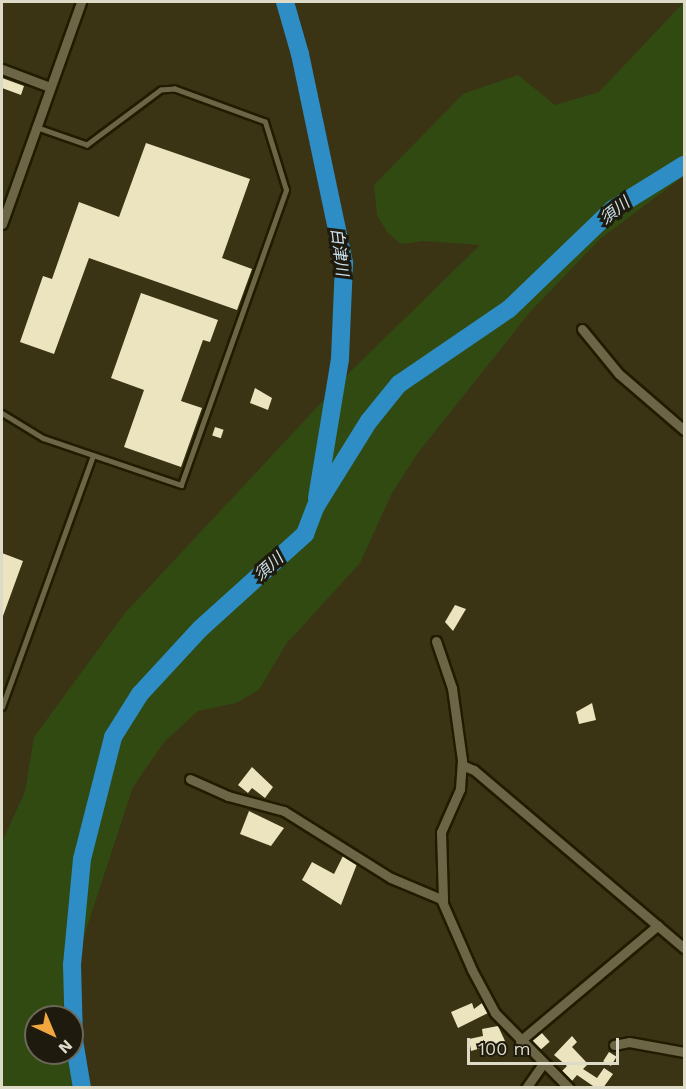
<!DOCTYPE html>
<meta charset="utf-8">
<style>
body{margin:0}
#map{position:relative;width:686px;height:1089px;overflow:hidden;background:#3a3414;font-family:"Work Sans","Noto Sans JP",sans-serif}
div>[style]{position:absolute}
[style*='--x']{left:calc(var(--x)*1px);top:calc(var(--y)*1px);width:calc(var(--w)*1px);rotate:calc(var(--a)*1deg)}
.green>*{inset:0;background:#314a11}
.river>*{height:18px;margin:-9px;padding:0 9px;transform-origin:9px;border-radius:9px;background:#2d8dc4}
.building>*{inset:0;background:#ebe4bf;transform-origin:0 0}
.roads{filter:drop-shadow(2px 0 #211b00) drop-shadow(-2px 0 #211b00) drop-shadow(0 2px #211b00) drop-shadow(0 -2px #211b00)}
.lane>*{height:4.5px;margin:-2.25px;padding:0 2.25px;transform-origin:2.25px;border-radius:2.25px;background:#6d6646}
.street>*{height:9px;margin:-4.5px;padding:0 4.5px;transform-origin:4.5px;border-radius:4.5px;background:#6d6646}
span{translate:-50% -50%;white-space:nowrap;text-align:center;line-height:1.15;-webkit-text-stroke:6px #1e1b0e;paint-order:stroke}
.water-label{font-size:16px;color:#cde2f1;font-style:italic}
.frame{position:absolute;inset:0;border:3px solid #dedac8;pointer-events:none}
.north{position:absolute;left:24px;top:1005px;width:60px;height:60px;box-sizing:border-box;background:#1e1b0e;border:2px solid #6b6758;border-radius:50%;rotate:136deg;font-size:16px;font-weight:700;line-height:24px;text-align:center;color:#dedac8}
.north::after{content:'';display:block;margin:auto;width:21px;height:27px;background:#f1a63f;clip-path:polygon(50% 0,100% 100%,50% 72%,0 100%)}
.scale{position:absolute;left:467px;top:1038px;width:152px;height:27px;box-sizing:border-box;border:3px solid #dedac8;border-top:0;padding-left:8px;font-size:18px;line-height:21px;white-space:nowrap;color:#dedac8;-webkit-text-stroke:4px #1e1b0e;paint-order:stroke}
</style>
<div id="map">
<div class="green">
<div style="clip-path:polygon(evenodd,684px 2px,684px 176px,600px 239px,530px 312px,417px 454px,392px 493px,360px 563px,286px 644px,259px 690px,236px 703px,198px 711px,164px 742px,133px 787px,75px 963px,73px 1087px,2px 1087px,2px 842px,25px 792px,34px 737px,125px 613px,349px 373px,480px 245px,424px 241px,401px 244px,387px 232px,377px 215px,374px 185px,463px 94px,518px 75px,555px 105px,599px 92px,684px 2px,36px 1017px,72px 1017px,72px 1053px,36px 1053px,36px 1017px)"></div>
</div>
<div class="river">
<div style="--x:285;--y:2;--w:54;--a:73.9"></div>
<div style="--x:300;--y:54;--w:214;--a:78.1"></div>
<div style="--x:344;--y:263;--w:96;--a:92.4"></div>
<div style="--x:340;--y:359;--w:141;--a:99.4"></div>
<div style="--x:82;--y:1088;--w:49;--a:-99.5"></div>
<div style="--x:74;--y:1040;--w:75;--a:-91.5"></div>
<div style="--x:72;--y:965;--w:106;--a:-84.6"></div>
<div style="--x:82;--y:859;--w:126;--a:-75.7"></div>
<div style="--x:113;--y:737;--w:51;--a:-57.9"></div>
<div style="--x:140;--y:694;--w:88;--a:-47.3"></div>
<div style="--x:200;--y:629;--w:142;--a:-42.1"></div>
<div style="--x:305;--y:534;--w:30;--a:-69"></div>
<div style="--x:316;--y:506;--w:100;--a:-58.1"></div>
<div style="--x:369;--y:421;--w:48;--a:-51"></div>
<div style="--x:399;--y:384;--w:133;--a:-34.3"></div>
<div style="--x:509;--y:309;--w:144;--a:-43.9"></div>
<div style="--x:613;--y:209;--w:84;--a:-31.8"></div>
</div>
<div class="building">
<div style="clip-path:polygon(2px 78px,24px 86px,21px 95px,2px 88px)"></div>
<div style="clip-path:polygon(146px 143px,250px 179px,222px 258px,252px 269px,237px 310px,89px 258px,54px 354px,20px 342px,43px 276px,52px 279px,79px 202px,119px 217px)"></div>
<div style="clip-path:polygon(141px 293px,218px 320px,210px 342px,203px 340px,181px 401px,202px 408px,181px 467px,124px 447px,144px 390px,111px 378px)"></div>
<div style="clip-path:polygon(255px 388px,272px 398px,268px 410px,250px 403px)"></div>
<div style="left:215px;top:427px;width:9px;height:9px;rotate:18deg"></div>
<div style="clip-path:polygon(2px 553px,23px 561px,3px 616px,2px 616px)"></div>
<div style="clip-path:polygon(455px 605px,466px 609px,453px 631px,445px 622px)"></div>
<div style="clip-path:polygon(592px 703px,596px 720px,579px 724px,576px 712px)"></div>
<div style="clip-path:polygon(252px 767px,273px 787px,265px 798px,252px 788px,248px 793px,238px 785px)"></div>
<div style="clip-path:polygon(249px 811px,284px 828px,271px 846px,240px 834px)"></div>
<div style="clip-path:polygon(343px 856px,357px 864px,341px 905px,302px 880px,312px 862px,334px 874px)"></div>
<div style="clip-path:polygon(472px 1003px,474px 1009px,482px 1003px,488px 1013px,458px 1028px,451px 1012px)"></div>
<div style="clip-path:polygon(498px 1026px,505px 1041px,471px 1051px,469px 1039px,483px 1036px,482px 1029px)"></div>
<div style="left:541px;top:1032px;width:13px;height:13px;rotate:48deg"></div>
<div style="clip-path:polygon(572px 1036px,577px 1042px,572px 1047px,588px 1064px,583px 1069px,597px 1078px,604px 1068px,613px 1074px,603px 1088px,596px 1088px,577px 1075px,572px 1081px,562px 1071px,567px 1066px,554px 1055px)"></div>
<div style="left:609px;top:1052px;width:9px;height:11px;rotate:32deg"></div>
</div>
<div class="roads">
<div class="lane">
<div style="--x:2;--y:413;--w:48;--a:31.4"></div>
<div style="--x:43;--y:438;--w:146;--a:18.8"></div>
<div style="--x:181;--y:485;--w:313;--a:-70.4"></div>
<div style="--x:286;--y:190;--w:71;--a:-107.2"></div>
<div style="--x:265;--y:122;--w:96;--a:-159.9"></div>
<div style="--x:175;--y:89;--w:14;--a:176"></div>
<div style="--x:161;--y:90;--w:92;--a:143.4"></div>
<div style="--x:87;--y:145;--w:55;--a:-160.9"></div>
<div style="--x:2;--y:707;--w:267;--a:-70.1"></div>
</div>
<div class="street">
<div style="--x:2;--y:69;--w:51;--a:20.6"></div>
<div style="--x:2;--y:224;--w:236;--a:-70.4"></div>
<div style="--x:582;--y:329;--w:58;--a:50.6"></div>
<div style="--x:619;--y:374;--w:86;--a:40.7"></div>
<div style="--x:436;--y:641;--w:50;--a:71.2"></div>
<div style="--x:452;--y:688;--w:73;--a:82.1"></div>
<div style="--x:462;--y:760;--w:29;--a:94"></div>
<div style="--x:460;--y:789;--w:47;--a:113.8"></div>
<div style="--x:441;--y:832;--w:69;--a:88.3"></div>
<div style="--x:462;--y:765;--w:13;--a:23"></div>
<div style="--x:474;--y:770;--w:275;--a:40.3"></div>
<div style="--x:190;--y:779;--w:42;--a:24.1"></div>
<div style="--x:228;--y:796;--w:58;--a:15"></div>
<div style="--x:284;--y:811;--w:126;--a:32.1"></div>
<div style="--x:391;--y:878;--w:54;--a:22.8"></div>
<div style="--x:441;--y:899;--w:77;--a:66.4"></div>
<div style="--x:472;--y:970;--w:49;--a:61.9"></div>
<div style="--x:495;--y:1013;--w:105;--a:45.4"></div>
<div style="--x:520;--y:1041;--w:180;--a:-40"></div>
<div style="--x:614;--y:1045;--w:15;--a:-11"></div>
<div style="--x:629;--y:1042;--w:56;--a:10.3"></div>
<div style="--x:526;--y:1088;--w:29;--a:-55"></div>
</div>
</div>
<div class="water-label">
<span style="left:615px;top:211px;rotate:-38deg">須川</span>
<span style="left:339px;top:252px;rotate:83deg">白津川</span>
<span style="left:269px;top:567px;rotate:-42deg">須川</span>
</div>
<div class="frame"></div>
<div class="north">N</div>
<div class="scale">100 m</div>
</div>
